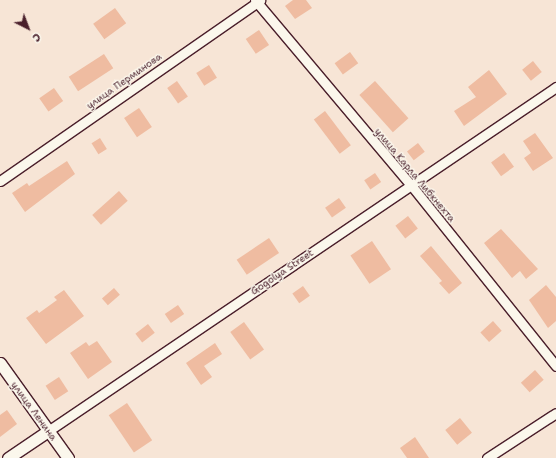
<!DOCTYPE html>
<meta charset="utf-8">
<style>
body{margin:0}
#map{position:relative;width:556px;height:458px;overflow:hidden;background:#f7e5d6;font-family:"Shantell Sans",sans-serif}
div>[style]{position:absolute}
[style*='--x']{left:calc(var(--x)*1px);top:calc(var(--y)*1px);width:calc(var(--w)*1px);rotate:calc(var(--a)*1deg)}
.building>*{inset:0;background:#efbca1;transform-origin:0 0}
.roads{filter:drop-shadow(1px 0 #4a1f2b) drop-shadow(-1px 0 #4a1f2b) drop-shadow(0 1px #4a1f2b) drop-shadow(0 -1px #4a1f2b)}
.minor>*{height:9px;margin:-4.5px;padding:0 4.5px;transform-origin:4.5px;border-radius:4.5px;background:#fbf7ec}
.tertiary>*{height:11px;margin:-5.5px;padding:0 5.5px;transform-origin:5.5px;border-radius:5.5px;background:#fbf7ec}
span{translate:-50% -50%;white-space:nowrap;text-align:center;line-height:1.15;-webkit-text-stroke:3px #fbf7ec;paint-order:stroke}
.street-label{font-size:10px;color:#4a1f2b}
.north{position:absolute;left:8px;top:8px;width:40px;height:40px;-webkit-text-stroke:3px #fbf7ec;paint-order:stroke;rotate:138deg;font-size:11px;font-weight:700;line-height:16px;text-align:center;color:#4a1f2b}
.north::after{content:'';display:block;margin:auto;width:14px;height:18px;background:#4a1f2b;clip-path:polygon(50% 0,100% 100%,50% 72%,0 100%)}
</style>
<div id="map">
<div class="building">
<div style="clip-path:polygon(293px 0,306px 0,312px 8px,295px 19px,285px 6px)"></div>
<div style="left:115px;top:8px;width:19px;height:27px;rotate:54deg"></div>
<div style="left:259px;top:30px;width:18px;height:16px;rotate:56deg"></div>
<div style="left:350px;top:52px;width:14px;height:19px;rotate:54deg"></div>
<div style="left:104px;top:54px;width:17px;height:42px;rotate:57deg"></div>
<div style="left:533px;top:61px;width:14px;height:14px;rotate:51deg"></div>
<div style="left:209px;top:65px;width:15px;height:15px;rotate:58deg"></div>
<div style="clip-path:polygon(489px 70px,507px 94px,464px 126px,454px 111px,476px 97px,468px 87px)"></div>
<div style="left:177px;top:81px;width:19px;height:12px;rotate:55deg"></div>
<div style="left:375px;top:81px;width:50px;height:21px;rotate:48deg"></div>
<div style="left:54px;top:88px;width:16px;height:18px;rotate:55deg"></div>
<div style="left:139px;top:108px;width:23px;height:18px;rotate:56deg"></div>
<div style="left:325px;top:111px;width:43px;height:14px;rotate:53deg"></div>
<div style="clip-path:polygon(535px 133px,553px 158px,533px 171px,524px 158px,531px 153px,523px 141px)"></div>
<div style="left:100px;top:138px;width:13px;height:10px;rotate:58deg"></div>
<div style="left:418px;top:143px;width:11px;height:14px;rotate:52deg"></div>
<div style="left:504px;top:153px;width:17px;height:16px;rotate:54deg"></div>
<div style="clip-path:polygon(67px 161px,75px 174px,25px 212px,12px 193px,27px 183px,29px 186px)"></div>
<div style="left:375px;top:173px;width:11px;height:13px;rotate:56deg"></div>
<div style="left:119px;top:191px;width:13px;height:36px;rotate:48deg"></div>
<div style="left:339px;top:198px;width:12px;height:17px;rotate:55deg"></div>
<div style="left:408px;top:216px;width:16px;height:16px;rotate:52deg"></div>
<div style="clip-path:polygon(501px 229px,538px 269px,526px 279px,520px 271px,512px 278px,484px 243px)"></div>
<div style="left:269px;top:238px;width:18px;height:39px;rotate:56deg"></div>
<div style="left:372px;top:241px;width:34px;height:26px;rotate:56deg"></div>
<div style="clip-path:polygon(431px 246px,462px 283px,449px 294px,439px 283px,442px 281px,420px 256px)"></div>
<div style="clip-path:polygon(546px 285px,556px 297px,556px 321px,548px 328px,529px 300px)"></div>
<div style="left:303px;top:286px;width:12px;height:13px;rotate:55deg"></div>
<div style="left:114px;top:288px;width:9px;height:16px;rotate:49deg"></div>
<div style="clip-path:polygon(64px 290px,84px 316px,46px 344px,26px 318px,37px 310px,39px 313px,57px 300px,54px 297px)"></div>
<div style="left:178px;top:305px;width:11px;height:16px;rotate:56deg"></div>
<div style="left:493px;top:321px;width:13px;height:17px;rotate:48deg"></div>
<div style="left:244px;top:322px;width:34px;height:17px;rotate:54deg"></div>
<div style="left:148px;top:324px;width:11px;height:16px;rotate:52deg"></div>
<div style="clip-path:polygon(97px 341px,112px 362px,88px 379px,70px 353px,86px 342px,89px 346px)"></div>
<div style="clip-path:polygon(215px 343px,222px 354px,204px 366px,212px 377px,201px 385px,186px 363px)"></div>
<div style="left:535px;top:370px;width:13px;height:19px;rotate:48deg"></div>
<div style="left:59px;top:377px;width:17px;height:16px;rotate:57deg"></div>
<div style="left:127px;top:403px;width:45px;height:22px;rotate:56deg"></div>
<div style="clip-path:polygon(7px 410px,17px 424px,0 437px,0 415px)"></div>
<div style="left:460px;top:418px;width:19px;height:19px;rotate:51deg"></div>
<div style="clip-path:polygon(415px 437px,429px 458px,407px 458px,400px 448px)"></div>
</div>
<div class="roads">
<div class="minor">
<div style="--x:255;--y:0;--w:242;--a:49.9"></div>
<div style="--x:411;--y:185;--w:232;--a:51.3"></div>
<div style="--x:0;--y:181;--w:317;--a:-34.8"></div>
<div style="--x:48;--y:431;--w:614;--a:-34.1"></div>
<div style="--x:487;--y:458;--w:82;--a:-33.1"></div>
</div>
<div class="tertiary">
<div style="--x:0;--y:363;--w:117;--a:54.4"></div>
<div style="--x:8;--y:458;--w:48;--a:-34"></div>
</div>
</div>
<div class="street-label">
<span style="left:124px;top:81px;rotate:-35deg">улица Перминова</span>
<span style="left:415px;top:175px;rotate:50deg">улица Карла Либкнехта</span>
<span style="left:282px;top:272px;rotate:-34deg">Gogolya Street</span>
<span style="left:34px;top:411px;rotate:54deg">улица Ленина</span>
</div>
<div class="north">С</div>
</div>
